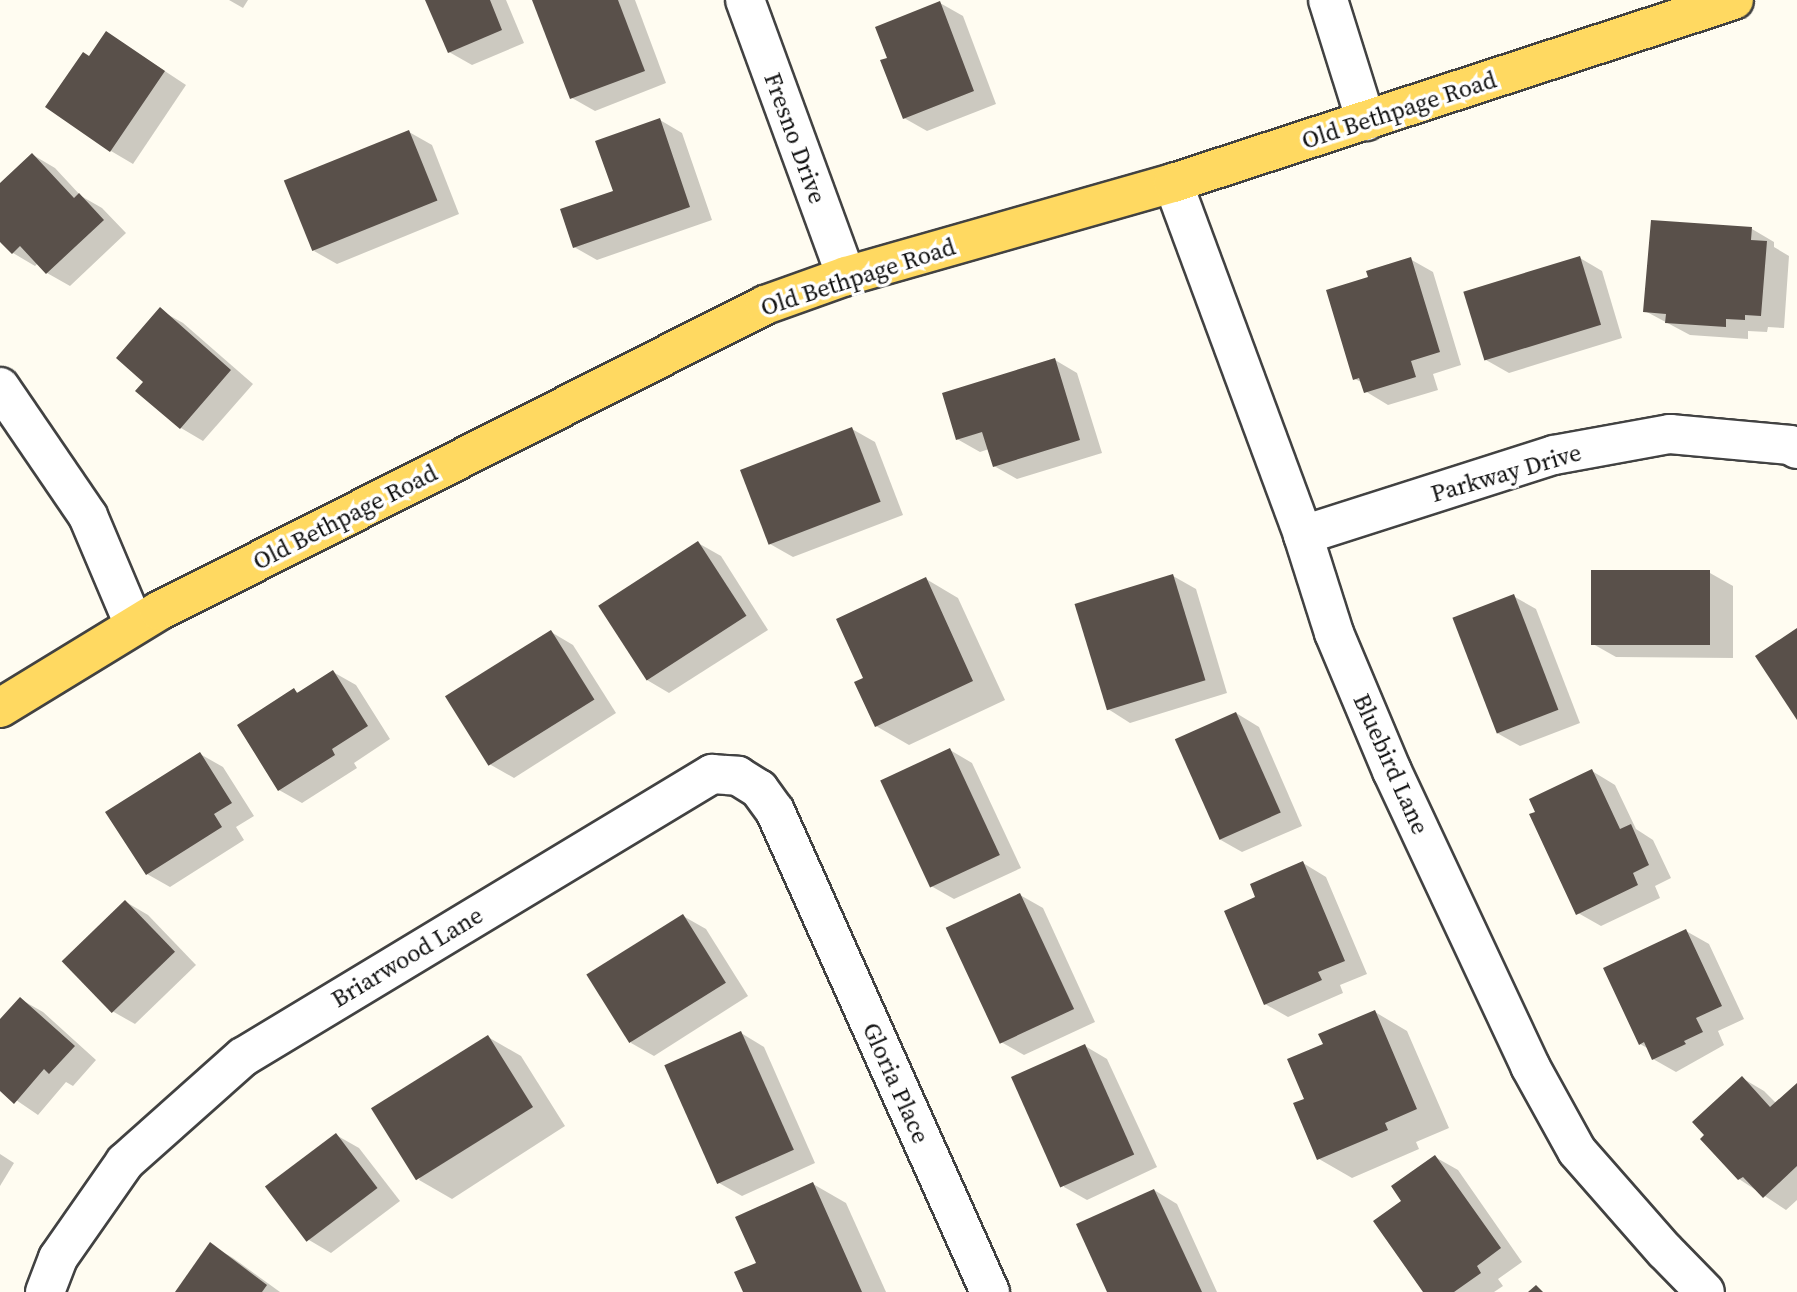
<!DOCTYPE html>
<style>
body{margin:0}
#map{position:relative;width:1797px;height:1292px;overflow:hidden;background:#fffcf1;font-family:"Source Serif 4",serif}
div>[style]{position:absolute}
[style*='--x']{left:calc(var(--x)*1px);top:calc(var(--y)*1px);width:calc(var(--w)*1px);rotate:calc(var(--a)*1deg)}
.shadow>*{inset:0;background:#0003}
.building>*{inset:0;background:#59504a;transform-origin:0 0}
.roads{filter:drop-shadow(2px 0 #424242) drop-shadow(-2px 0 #424242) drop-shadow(0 2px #424242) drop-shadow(0 -2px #424242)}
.minor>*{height:38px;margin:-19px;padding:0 19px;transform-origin:19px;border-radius:19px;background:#fff}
.major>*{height:38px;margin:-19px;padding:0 19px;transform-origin:19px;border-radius:19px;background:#ffd961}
span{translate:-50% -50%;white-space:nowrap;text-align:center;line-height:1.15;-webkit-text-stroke:7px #fff;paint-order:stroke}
.street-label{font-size:24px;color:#0f0f0f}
</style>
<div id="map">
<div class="shadow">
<div style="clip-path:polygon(229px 0,248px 0,243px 8px)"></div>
<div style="clip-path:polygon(427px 0,506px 0,524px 43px,472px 65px,449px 52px)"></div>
<div style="clip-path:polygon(534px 0,635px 0,666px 83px,595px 111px,572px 98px)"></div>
<div style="clip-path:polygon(940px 3px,963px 16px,996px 104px,927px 131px,904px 118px)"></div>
<div style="clip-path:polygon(107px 33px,186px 85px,133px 164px,111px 151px)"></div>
<div style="clip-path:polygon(660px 120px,682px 133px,712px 220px,597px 260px,574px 247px,615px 192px)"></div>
<div style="clip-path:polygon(409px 132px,432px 145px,459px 214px,337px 264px,314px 251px)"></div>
<div style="clip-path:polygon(33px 155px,55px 168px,81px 196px,102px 208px,126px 233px,70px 286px,47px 273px,38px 263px,35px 266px,13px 253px,0 239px,0 186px)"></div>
<div style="clip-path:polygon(1752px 229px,1774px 242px,1774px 247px,1789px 256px,1784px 328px,1768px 327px,1767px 332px,1748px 331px,1748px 339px,1690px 335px,1645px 311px)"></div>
<div style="clip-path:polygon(1580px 258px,1602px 271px,1622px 338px,1509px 373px,1486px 360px)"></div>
<div style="clip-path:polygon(1410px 259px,1433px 272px,1461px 365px,1433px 374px,1438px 390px,1388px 405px,1365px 391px,1363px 383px,1355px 379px,1371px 278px)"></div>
<div style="clip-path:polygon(160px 310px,183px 323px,253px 384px,203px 441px,181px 428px,146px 382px)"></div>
<div style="clip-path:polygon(1055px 360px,1077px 373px,1102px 453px,1017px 479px,994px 466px,989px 449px,980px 452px,957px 439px)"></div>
<div style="clip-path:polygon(852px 429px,875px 442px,903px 515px,793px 557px,770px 544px)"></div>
<div style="clip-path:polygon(698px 543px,721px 556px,768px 630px,669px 693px,647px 680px)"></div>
<div style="clip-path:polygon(1710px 573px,1733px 586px,1733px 658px,1616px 657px,1593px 644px)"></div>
<div style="clip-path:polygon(1173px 576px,1196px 589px,1227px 693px,1130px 723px,1108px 709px)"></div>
<div style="clip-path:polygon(926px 579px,958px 598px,1005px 700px,909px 745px,876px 726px,865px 678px)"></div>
<div style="clip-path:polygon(1513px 596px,1536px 609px,1580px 723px,1520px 746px,1497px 733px)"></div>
<div style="clip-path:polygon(551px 632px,573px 645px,616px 713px,514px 778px,491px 765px,449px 697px)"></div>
<div style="clip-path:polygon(333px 672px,356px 685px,390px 739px,354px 763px,357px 768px,302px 803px,279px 790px,294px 690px,300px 694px)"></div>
<div style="clip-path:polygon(1236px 713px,1259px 727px,1302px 826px,1242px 852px,1219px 839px)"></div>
<div style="clip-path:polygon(950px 750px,972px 763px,1021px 868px,954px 899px,931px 886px)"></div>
<div style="clip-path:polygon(200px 754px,223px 767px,254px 816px,236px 827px,244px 840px,170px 887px,147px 874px)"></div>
<div style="clip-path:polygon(1592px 771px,1615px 785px,1636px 829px,1653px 840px,1671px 878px,1655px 886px,1660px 898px,1601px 926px,1578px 913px)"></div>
<div style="clip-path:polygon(1303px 863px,1326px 877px,1367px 974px,1340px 985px,1343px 993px,1288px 1017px,1265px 1004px,1257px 898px)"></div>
<div style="clip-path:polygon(1020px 895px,1043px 908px,1095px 1022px,1024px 1055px,1001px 1042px)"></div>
<div style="clip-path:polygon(126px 902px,148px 915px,196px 965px,135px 1024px,112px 1011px,64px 961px)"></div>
<div style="clip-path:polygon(683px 916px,706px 929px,748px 996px,654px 1056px,631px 1043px)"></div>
<div style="clip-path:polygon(1686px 931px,1709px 944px,1744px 1019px,1718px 1031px,1724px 1045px,1676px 1072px,1653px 1059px,1649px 1049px,1640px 1044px)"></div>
<div style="clip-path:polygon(20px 999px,43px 1012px,96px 1060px,73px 1086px,66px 1082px,38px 1115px,0 1089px,0 1022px)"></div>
<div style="clip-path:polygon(1375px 1012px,1407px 1031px,1449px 1128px,1416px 1142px,1419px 1149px,1352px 1178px,1319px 1159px,1307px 1100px,1325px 1045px)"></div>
<div style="clip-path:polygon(741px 1033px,764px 1047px,815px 1163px,742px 1196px,719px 1183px)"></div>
<div style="clip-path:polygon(488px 1037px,521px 1056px,565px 1126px,452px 1199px,419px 1180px)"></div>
<div style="clip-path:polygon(1085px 1046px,1107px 1059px,1157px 1167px,1087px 1200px,1064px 1187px)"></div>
<div style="clip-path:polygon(1742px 1078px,1764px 1091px,1777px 1104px,1797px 1087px,1797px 1200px,1786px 1210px,1739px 1179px,1706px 1135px)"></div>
<div style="clip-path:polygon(336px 1135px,359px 1148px,400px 1201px,331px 1253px,309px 1240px)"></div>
<div style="clip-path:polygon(0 1154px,14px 1163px,0 1186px)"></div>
<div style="clip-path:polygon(1435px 1157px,1458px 1170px,1522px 1262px,1498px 1279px,1503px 1286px,1494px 1292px,1425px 1292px,1404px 1202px)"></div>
<div style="clip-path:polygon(813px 1184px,846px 1203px,886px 1292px,745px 1292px,758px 1264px)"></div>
<div style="clip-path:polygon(1154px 1190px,1177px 1204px,1217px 1292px,1109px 1292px)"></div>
<div style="clip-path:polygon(211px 1245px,233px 1258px,280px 1292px,177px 1292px)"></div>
</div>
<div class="building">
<div style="clip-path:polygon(425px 0,490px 0,502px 30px,448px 53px)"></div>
<div style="clip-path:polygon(532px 0,618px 0,645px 71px,570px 99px)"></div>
<div style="clip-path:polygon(940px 1px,974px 91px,903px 119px,880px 60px,887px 58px,875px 27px)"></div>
<div style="clip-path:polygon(106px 31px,165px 71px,110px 152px,45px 107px,83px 52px,89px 56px)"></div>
<div style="clip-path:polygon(660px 118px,690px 207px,573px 248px,560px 209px,613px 191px,595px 141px)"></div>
<div style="left:409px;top:130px;width:76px;height:135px;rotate:68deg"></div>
<div style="clip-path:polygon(32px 153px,74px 198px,79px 193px,104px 220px,46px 274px,20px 246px,12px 254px,0 242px,0 183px)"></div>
<div style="clip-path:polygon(1651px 220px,1752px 227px,1751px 240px,1767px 241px,1761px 316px,1745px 315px,1745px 320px,1726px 319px,1726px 327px,1665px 323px,1666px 314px,1643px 312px)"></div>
<div style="left:1580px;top:256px;width:72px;height:122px;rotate:73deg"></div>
<div style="clip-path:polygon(1411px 257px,1440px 352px,1411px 361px,1416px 377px,1364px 393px,1359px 378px,1353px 380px,1326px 290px,1368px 277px,1366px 271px)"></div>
<div style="clip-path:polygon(160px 307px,231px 370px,180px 429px,135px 391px,143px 382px,116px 358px)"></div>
<div style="clip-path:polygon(1055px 358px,1080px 440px,993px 467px,982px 432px,956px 440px,942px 393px)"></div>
<div style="left:852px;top:427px;width:80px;height:120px;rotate:69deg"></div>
<div style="left:698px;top:541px;width:89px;height:119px;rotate:57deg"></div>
<div style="left:1591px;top:570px;width:119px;height:75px"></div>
<div style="left:1173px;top:574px;width:111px;height:103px;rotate:73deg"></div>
<div style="clip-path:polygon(926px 577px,973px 681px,875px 727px,854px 682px,863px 678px,836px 619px)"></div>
<div style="left:1514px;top:594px;width:124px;height:66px;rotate:69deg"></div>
<div style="clip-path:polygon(1797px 628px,1797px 720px,1755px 656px)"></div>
<div style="left:551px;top:630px;width:82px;height:125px;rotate:58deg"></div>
<div style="clip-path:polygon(333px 670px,368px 726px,332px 749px,335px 755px,278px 791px,237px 725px,294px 688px,297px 693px)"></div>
<div style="left:1236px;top:712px;width:110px;height:67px;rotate:66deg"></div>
<div style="left:950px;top:748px;width:118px;height:77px;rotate:65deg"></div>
<div style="clip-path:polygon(200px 752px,232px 803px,214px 814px,222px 827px,146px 875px,105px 812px)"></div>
<div style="clip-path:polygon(1592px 769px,1620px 829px,1631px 824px,1649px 865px,1633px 873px,1638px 885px,1576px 915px,1529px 814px,1535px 812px,1529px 799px)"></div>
<div style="clip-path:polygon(1303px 861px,1345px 961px,1318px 972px,1322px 980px,1264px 1005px,1224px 911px,1255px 897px,1250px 884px)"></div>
<div style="left:1020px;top:893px;width:128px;height:82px;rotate:65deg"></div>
<div style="left:125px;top:900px;width:72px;height:88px;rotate:46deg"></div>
<div style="left:683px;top:914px;width:81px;height:114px;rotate:58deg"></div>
<div style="clip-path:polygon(1686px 929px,1722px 1006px,1696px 1018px,1703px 1032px,1684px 1041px,1686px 1044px,1652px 1060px,1644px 1042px,1639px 1045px,1603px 968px)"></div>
<div style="clip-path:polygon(20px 997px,75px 1046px,49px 1074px,44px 1069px,14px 1104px,0 1091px,0 1019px)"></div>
<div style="clip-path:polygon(1375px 1010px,1417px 1109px,1385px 1123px,1388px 1130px,1317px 1160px,1293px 1103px,1304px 1099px,1287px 1059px,1323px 1044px,1318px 1034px)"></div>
<div style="left:741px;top:1031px;width:130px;height:84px;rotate:66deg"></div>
<div style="left:488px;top:1035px;width:85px;height:138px;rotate:58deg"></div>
<div style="left:1085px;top:1044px;width:121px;height:81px;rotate:66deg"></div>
<div style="clip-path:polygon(1742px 1076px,1770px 1107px,1797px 1083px,1797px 1166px,1763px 1198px,1743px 1177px,1738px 1180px,1700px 1139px,1704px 1135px,1692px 1122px)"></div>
<div style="left:336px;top:1133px;width:69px;height:89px;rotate:53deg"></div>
<div style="clip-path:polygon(1435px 1155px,1501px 1248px,1477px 1266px,1481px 1273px,1454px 1292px,1423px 1292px,1373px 1221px,1401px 1201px,1391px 1186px)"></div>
<div style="clip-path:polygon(813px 1182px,862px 1292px,743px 1292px,734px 1272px,756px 1263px,735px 1217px)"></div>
<div style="clip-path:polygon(1154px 1189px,1202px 1292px,1107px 1292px,1076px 1224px)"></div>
<div style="clip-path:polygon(210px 1242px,267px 1285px,262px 1292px,175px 1292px)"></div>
<div style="clip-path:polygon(1536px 1285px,1543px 1292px,1528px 1292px)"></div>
</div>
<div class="roads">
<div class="minor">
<div style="--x:745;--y:0;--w:294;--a:69.9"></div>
<div style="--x:1328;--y:0;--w:127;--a:72.6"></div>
<div style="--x:1173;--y:183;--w:375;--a:69.7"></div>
<div style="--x:1303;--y:535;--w:103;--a:72.4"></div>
<div style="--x:1334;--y:633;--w:150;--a:67.2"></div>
<div style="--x:1392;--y:771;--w:326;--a:64.9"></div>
<div style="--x:1530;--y:1066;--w:97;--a:61.1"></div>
<div style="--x:1577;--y:1151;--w:133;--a:48.7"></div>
<div style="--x:1665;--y:1251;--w:57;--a:45.7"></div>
<div style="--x:0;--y:387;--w:156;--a:55.7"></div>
<div style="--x:88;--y:516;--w:118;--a:67.1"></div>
<div style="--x:1303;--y:535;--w:263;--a:-17.7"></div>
<div style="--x:1554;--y:455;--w:118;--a:-10.3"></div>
<div style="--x:1670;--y:434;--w:121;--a:5.2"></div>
<div style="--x:1790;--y:445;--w:8;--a:30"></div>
<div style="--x:45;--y:1292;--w:36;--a:-69"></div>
<div style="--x:58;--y:1258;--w:117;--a:-55.1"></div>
<div style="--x:125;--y:1162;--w:158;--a:-41.7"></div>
<div style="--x:243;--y:1057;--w:548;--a:-31.11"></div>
<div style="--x:712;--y:774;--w:26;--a:4"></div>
<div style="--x:738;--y:776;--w:25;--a:32"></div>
<div style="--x:759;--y:789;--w:27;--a:54"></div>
<div style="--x:775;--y:811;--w:527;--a:65.92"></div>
</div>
<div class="major">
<div style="--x:0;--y:708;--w:186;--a:-31.4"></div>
<div style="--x:159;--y:611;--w:679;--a:-26.79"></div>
<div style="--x:765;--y:305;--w:86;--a:-19.7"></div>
<div style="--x:846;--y:276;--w:340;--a:-15.9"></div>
<div style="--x:1173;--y:183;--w:590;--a:-18.07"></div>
</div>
</div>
<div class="street-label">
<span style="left:1399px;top:110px;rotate:-18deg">Old Bethpage Road</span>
<span style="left:795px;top:138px;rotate:70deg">Fresno Drive</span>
<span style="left:858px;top:277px;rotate:-18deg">Old Bethpage Road</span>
<span style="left:1506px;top:473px;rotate:-16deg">Parkway Drive</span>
<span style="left:345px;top:517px;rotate:-27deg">Old Bethpage Road</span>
<span style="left:1391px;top:764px;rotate:66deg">Bluebird Lane</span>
<span style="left:407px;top:957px;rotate:-31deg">Briarwood Lane</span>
<span style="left:896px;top:1083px;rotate:66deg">Gloria Place</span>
</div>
</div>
